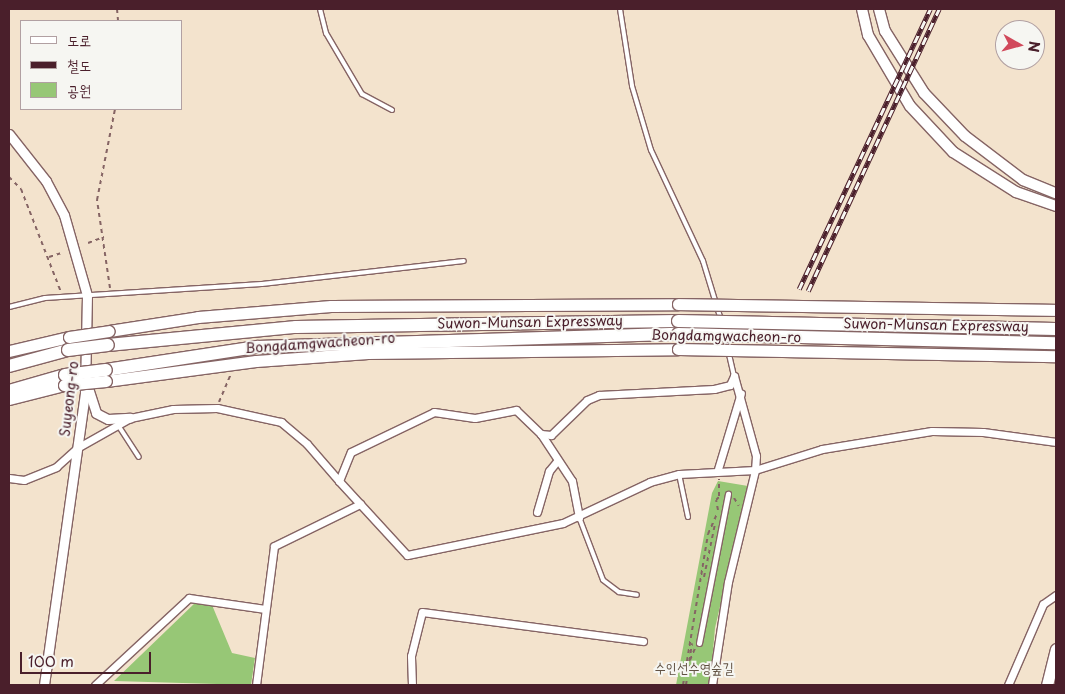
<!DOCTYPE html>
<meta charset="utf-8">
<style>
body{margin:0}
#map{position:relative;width:1065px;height:694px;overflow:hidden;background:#f3e3cd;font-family:"Playpen Sans","Poor Story",sans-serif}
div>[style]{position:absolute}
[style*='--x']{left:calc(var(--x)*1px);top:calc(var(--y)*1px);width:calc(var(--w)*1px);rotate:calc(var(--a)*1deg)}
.green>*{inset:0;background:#97c776}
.path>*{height:2px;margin-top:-1px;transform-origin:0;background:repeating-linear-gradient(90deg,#856464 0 4px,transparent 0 8px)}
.roads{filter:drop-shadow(1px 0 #856464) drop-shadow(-1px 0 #856464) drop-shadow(0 1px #856464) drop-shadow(0 -1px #856464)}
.service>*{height:4px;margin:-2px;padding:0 2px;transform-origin:2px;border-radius:2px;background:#fff}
.pedestrian>*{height:5px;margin:-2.5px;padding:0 2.5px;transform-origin:2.5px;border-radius:2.5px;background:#fff}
.minor>*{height:7px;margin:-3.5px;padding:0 3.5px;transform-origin:3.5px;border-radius:3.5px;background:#fff}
.tertiary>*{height:9px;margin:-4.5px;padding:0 4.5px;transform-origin:4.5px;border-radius:4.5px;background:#fff}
.secondary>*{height:10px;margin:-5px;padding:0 5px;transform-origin:5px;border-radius:5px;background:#fff}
.primary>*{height:11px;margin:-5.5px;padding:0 5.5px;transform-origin:5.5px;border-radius:5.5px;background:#fff}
.trunk>*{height:11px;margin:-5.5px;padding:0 5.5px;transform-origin:5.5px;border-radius:5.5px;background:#fff}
.motorway>*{height:12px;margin:-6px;padding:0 6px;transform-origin:6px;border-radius:6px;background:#fff}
.rail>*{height:4.5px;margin-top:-2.25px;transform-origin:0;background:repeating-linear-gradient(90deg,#f6f6f2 0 8px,#4a1f2b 0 16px);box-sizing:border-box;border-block:1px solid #4a1f2b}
.bridges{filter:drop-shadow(1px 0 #856464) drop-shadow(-1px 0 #856464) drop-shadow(0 1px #856464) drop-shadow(0 -1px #856464)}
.trunk-bridge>*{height:11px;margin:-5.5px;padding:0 5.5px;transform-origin:5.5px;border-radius:5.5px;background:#fff}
.motorway-bridge>*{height:12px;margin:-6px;padding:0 6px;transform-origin:6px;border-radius:6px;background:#fff}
span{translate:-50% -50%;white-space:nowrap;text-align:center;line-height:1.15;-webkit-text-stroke:4px #f6f6f2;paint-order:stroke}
.street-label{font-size:14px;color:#4a1f2b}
.park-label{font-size:14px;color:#615142}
.frame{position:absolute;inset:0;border:10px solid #4a1f2b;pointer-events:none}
.legend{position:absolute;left:20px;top:20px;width:162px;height:90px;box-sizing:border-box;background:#f6f6f2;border:1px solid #b1a0a2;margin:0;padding:6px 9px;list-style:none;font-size:15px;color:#4a1f2b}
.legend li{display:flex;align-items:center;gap:10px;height:25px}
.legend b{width:25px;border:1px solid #b1a0a2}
.north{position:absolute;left:995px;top:20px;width:50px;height:50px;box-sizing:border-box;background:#f6f6f2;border:1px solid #b1a0a2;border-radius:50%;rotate:97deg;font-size:14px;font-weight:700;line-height:20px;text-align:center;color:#4a1f2b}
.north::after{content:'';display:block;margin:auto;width:18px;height:22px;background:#d1495b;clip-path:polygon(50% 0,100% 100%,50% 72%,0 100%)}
.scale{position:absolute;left:20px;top:652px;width:131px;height:22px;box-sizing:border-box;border:2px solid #4a1f2b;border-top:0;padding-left:6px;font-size:15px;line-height:18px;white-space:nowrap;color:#4a1f2b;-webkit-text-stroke:4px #f6f6f2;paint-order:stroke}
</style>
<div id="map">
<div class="green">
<div style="clip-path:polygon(718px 481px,748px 486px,715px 628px,710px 685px,676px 685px,712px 493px)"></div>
<div style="clip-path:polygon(195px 603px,212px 605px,232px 653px,255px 658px,251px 685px,114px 681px)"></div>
</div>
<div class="path">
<div style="--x:117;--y:9;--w:12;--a:85"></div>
<div style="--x:9;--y:177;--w:17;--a:45"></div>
<div style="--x:21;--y:189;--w:110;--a:68.8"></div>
<div style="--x:88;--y:243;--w:17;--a:-21"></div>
<div style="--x:49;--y:257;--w:13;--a:-18"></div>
<div style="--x:110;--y:288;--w:89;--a:-98.4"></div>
<div style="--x:97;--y:200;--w:93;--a:-78.8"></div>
<div style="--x:219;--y:402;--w:30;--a:-67"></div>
<div style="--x:719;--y:496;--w:17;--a:-90"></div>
<div style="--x:734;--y:498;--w:9;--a:58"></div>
<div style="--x:718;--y:510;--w:10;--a:-101"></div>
<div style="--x:716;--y:500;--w:7;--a:-45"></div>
<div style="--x:704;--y:577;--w:54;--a:-78.3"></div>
<div style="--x:690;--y:660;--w:13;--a:-67"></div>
<div style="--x:683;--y:685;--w:153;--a:-80.6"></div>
<div style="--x:708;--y:534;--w:22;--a:-66"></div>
<div style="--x:686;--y:685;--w:42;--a:-81.9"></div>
</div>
<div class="roads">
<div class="service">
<div style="--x:320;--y:9;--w:25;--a:76"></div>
<div style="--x:326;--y:33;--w:71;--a:59.5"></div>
<div style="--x:362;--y:94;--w:34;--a:28"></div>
<div style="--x:620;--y:9;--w:78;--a:81.1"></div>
<div style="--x:632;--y:86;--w:67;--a:73.5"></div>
<div style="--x:651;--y:150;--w:123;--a:64.9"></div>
<div style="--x:703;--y:261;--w:62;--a:73"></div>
<div style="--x:9;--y:307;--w:37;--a:-14"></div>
<div style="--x:45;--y:298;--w:217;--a:-3.7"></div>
<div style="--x:262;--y:284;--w:203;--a:-6.5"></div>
<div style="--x:725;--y:337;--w:40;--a:77"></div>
<div style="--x:118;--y:425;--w:38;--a:57"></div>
<div style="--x:679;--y:474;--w:44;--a:78.2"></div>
<div style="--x:579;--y:517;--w:67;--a:69.1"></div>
<div style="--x:603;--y:580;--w:20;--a:37"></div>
<div style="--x:619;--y:592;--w:18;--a:9"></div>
</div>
<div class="pedestrian">
<div style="--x:699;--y:643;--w:152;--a:-79"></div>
</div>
<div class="minor">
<div style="--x:541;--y:434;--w:56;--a:56.6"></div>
<div style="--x:572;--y:481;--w:37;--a:79"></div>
<div style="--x:718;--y:469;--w:79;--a:-73.2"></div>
<div style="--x:9;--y:478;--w:15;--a:8"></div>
<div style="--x:24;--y:480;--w:35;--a:-22"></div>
<div style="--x:56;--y:467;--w:28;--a:-42"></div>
<div style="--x:77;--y:448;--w:61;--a:-29.5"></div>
<div style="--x:130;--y:418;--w:44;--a:-11.8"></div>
<div style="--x:173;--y:409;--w:44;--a:-1.3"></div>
<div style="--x:217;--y:408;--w:66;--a:12.3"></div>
<div style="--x:281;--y:422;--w:34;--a:40"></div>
<div style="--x:307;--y:444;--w:49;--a:49.1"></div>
<div style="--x:339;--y:481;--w:31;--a:-68"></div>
<div style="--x:351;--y:452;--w:92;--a:-25.7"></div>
<div style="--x:434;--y:412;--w:41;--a:8.3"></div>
<div style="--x:475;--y:418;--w:42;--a:-11"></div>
<div style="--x:516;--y:410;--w:35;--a:44"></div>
<div style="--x:541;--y:434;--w:10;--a:6"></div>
<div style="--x:551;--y:435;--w:50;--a:-44.2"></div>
<div style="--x:587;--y:400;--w:13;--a:-23"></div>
<div style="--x:599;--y:395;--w:115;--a:-3"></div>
<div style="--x:714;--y:389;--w:16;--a:-14"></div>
<div style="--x:730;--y:385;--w:10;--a:-66"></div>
<div style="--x:734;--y:376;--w:83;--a:74.6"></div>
<div style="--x:756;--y:456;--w:14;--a:94"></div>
<div style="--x:755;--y:470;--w:76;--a:177"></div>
<div style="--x:679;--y:474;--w:30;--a:165"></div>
<div style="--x:650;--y:482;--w:96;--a:154.8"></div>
<div style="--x:563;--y:523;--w:159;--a:168.4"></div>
<div style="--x:407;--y:555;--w:100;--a:-132.6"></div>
<div style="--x:537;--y:512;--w:43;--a:-73.7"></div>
<div style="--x:549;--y:471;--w:13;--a:-51"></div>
<div style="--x:95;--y:685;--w:128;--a:-42.8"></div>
<div style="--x:189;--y:598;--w:77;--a:8.2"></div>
<div style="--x:256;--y:685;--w:140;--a:-82.6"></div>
<div style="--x:274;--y:546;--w:96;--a:-26"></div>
<div style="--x:412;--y:685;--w:29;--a:-92"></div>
<div style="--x:411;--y:656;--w:45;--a:-76"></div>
<div style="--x:422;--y:612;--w:223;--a:7.5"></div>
<div style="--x:712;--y:685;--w:104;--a:-81.2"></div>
<div style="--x:728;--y:582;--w:115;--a:-76.4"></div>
<div style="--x:755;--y:470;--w:70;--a:-17.4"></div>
<div style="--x:822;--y:449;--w:111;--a:-9.3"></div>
<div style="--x:932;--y:431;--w:51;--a:1.1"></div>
<div style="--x:983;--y:432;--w:74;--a:7.8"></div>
<div style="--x:1008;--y:685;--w:88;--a:-66.6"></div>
<div style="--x:1043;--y:604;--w:16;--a:-35"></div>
</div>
<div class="tertiary">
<div style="--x:9;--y:134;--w:60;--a:51.8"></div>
<div style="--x:46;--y:181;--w:38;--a:62"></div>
<div style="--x:64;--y:215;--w:83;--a:74"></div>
<div style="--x:87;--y:295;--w:98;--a:91.2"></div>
<div style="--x:85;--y:393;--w:295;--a:98"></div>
<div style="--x:88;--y:388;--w:26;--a:72"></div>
<div style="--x:96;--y:413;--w:13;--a:27"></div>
<div style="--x:108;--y:419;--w:22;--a:-3"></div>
</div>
<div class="secondary">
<div style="--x:862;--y:9;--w:27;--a:77"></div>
<div style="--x:868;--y:35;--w:82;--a:59.4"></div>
<div style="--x:910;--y:106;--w:63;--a:46.9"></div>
<div style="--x:953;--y:152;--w:75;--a:32.4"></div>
<div style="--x:1016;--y:192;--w:42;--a:19.3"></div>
<div style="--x:879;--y:9;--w:23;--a:75"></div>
<div style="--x:885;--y:31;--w:73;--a:57.8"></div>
<div style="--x:924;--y:93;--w:59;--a:46.4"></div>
<div style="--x:965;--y:136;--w:73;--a:37.2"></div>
<div style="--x:1023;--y:180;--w:35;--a:22"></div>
</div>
<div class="primary">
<div style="--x:1047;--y:685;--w:37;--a:-76"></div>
</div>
<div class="trunk">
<div style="--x:109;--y:331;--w:90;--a:-8.9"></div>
<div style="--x:198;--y:317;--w:133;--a:-4.7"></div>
<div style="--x:331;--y:306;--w:347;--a:-0.3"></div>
<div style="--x:9;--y:351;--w:62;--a:-13.1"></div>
<div style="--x:106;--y:381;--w:151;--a:-7.6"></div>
<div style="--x:256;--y:361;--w:112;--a:-4.1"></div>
<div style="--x:368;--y:353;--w:310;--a:-0.7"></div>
<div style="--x:9;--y:399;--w:57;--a:-14.3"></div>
</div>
<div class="motorway">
<div style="--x:108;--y:345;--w:189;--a:-5.5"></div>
<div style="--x:296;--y:327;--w:382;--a:-0.9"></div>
<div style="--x:9;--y:366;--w:61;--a:-15.2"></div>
<div style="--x:106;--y:370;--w:153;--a:-8.7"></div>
<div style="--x:257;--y:347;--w:421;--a:-1.8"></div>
<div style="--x:9;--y:391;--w:58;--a:-15.9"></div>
</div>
</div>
<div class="rail">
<div style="--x:799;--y:289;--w:309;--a:-64.9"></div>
<div style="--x:808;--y:291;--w:311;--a:-65.1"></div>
</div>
<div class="bridges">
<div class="trunk-bridge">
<div style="--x:678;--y:304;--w:378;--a:0.9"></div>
<div style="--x:69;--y:337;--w:40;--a:-8.5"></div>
<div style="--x:678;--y:349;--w:378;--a:1.1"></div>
<div style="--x:64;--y:385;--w:42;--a:-5.4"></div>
</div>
<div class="motorway-bridge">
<div style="--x:678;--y:321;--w:378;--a:1.2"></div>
<div style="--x:678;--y:334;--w:378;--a:1.4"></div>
<div style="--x:68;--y:350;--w:40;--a:-7.1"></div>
<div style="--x:65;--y:375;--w:41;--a:-7"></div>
</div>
</div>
<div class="street-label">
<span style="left:530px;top:322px;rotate:-1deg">Suwon-Munsan Expressway</span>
<span style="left:936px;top:325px;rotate:1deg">Suwon-Munsan Expressway</span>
<span style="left:726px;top:336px;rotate:1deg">Bongdamgwacheon-ro</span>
<span style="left:320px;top:343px;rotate:-4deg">Bongdamgwacheon-ro</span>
<span style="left:69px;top:399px;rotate:-83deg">Suyeong-ro</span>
</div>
<div class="park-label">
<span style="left:694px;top:668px">수인선수영숲길</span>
</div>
<div class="frame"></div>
<ul class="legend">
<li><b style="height:6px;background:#fff"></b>도로</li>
<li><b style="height:6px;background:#4a1f2b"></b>철도</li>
<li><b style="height:14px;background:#97c776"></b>공원</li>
</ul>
<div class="north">N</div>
<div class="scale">100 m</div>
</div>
